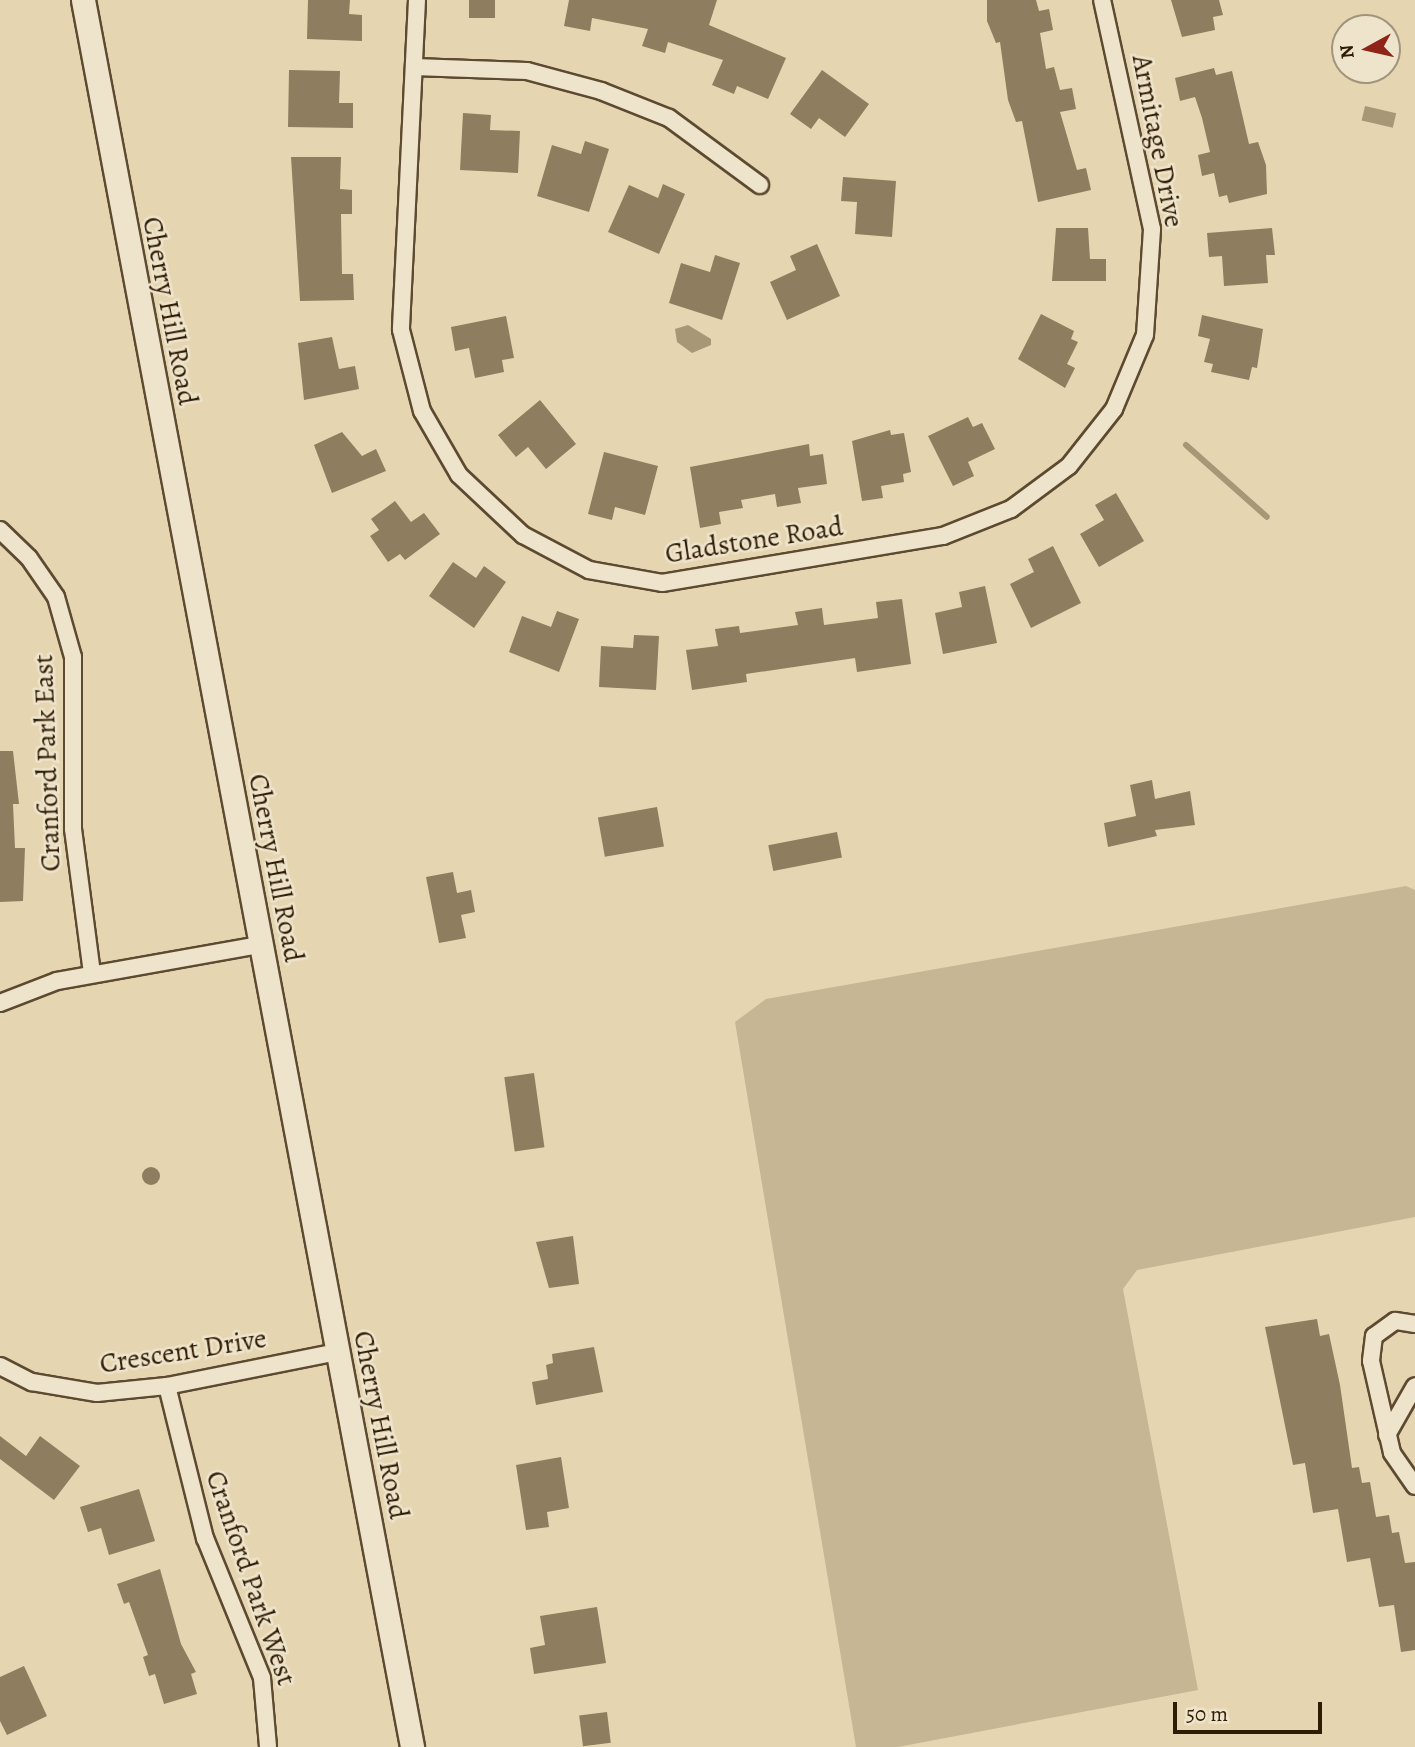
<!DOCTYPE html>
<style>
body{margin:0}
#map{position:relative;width:1415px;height:1747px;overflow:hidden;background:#e5d6b1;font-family:Alegreya,serif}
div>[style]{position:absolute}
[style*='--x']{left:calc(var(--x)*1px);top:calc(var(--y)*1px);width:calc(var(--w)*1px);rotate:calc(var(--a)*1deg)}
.green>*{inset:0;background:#c6b694}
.water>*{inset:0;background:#a79777;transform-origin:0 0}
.stream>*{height:6px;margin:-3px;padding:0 3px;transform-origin:3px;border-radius:3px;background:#a79777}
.building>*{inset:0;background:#8e7d5e;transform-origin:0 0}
.round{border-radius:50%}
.roads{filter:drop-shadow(2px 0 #5d4a30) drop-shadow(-2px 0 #5d4a30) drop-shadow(0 2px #5d4a30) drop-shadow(0 -2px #5d4a30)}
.street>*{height:16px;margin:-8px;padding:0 8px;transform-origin:8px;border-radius:8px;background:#eee4cc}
.secondary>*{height:23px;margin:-11.5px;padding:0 11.5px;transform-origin:11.5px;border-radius:11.5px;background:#eee4cc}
span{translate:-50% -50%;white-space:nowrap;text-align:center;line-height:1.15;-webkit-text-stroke:5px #eee4cc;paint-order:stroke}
.street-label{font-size:28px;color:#301c05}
.north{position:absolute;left:1331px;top:14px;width:70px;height:70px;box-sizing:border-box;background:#eee4cc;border:2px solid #a2947c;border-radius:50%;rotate:262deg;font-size:19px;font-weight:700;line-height:28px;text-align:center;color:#301c05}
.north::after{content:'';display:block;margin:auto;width:24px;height:32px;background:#8f2418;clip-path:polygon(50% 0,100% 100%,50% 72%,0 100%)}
.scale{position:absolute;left:1173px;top:1702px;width:149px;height:32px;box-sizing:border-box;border:4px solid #301c05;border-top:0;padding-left:9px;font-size:21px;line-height:24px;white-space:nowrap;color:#301c05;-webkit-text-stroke:5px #eee4cc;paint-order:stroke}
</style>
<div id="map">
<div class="green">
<div style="clip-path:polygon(1406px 886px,1415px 890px,1415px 1217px,1137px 1270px,1123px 1289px,1198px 1690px,898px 1747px,856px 1747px,735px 1022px,766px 999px)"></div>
</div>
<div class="water">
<div style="left:1365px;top:106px;width:32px;height:15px;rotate:13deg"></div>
<div style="clip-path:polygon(688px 325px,711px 339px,711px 345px,692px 353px,677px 342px,675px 329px)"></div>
</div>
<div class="stream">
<div style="--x:1186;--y:445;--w:108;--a:41.6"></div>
</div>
<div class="building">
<div style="clip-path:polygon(308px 0,350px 0,349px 14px,362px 15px,362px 41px,307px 39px)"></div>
<div style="left:469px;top:0;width:26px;height:18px"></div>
<div style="clip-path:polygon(569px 0,717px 0,709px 25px,786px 58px,768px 99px,737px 86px,734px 94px,712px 85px,723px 60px,668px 42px,665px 53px,642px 46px,648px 29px,592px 18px,590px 31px,564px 26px)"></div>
<div style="clip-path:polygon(987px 0,1036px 0,1039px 11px,1049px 9px,1053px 30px,1040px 33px,1046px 69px,1054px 67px,1060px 90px,1072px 88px,1076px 109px,1060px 112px,1077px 170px,1086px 168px,1091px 190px,1038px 202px,1022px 121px,1016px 122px,1008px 100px,1000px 42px,996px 43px,987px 21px)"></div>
<div style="clip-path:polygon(1171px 0,1219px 0,1223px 15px,1213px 17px,1215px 30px,1182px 37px)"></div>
<div style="clip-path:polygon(1214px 68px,1216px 75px,1232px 71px,1249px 144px,1258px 142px,1266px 165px,1267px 194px,1229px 203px,1227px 195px,1219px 197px,1214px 173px,1202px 176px,1198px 155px,1210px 152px,1202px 118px,1195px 97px,1180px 101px,1175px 78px)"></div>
<div style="clip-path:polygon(289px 70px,340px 71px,339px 103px,353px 103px,353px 128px,288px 127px)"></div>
<div style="clip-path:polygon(822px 70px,869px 104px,845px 137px,819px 118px,811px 129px,790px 114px)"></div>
<div style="clip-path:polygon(463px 113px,491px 115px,490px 130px,520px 131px,518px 173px,460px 170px)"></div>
<div style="clip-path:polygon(585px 141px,609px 149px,589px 212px,537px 196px,552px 145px,581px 154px)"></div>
<div style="clip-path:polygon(291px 157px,341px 157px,340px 189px,352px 190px,352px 214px,341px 214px,342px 274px,353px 274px,354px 300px,300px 301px)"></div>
<div style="clip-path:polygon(843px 177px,896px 181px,892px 237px,855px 234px,857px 202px,841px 201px)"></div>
<div style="clip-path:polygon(663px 184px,685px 194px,659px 254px,608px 232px,629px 185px,658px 198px)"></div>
<div style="clip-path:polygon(1056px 228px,1088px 228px,1090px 259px,1106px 259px,1106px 281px,1052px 281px)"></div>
<div style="clip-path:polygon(1272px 228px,1275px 255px,1266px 255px,1268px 283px,1224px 286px,1222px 256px,1209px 257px,1207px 233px)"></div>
<div style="clip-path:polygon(817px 244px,840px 296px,787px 320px,770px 282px,796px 270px,790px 256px)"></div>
<div style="clip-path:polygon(715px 255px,740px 263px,722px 320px,669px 303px,681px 263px,710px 272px)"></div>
<div style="clip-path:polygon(1041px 314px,1074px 331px,1071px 339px,1078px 342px,1067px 364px,1075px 368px,1065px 388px,1018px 359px)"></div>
<div style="clip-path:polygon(1202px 315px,1263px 329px,1257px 368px,1252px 367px,1249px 380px,1211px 372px,1213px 364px,1204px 362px,1210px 339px,1198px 336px)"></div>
<div style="clip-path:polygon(506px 316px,514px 358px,502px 360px,504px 372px,475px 378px,469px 348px,455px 351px,451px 327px)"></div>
<div style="clip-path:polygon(332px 337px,339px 369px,355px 366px,359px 389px,304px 400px,298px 343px)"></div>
<div style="clip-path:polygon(540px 400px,576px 444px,546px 469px,528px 447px,516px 457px,498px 435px)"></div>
<div style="clip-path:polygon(968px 417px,973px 427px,982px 423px,995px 449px,968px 462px,974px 476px,953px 486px,928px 436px)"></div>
<div style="clip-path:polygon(890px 430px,891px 435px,904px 433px,911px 472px,903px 474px,904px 482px,881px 486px,883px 498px,862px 501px,852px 441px)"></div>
<div style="clip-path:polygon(342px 432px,362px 456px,376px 449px,386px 471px,332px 493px,314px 445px)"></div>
<div style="clip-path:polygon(809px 444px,810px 456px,823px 454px,827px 484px,798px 488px,801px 503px,777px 507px,775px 494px,741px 500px,743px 508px,719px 512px,721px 524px,700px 528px,690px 467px)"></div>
<div style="clip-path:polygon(604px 452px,658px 466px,645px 515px,615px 507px,612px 520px,588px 514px)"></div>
<div style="clip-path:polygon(1116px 493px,1144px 541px,1099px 567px,1080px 534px,1104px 520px,1095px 505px)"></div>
<div style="clip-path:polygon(395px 501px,411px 522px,424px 513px,440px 534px,405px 560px,400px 554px,388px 562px,370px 536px,379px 530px,371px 519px)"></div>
<div style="clip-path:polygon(1053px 546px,1081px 603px,1031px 628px,1010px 584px,1034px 572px,1028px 559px)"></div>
<div style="clip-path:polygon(453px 562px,476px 578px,484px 566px,506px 582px,474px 628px,429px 596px)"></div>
<div style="clip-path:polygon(985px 586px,997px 643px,943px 654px,935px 613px,962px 607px,959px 592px)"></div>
<div style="clip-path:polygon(902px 599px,911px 664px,857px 672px,855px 658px,746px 674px,747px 682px,692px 690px,686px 650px,718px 646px,715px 629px,739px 626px,740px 633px,798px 625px,795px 612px,822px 608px,824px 625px,878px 618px,876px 602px)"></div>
<div style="clip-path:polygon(557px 611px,579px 619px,559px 672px,509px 652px,522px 616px,551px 627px)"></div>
<div style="clip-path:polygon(634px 635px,659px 636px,656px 690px,599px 687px,601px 646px,633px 648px)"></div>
<div style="clip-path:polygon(0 751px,13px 751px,19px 804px,13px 804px,15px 848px,25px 848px,23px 901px,0 902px)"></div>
<div style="clip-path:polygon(1152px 780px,1155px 799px,1190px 791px,1195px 825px,1155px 830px,1157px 836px,1108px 847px,1104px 823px,1136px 816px,1130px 785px)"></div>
<div style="left:657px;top:807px;width:40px;height:60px;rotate:80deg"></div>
<div style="left:837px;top:832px;width:26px;height:70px;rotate:79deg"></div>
<div style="clip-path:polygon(453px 872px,457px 893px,471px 890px,475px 912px,461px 915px,466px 938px,439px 943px,426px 877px)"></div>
<div style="left:534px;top:1073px;width:75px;height:30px;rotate:82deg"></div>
<div class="round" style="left:142px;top:1167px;width:18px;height:18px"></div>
<div style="clip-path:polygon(573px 1236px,579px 1284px,549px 1288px,536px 1242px)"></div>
<div style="clip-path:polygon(1317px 1319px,1320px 1336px,1329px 1334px,1340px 1385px,1352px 1468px,1359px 1467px,1362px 1483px,1370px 1482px,1376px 1517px,1389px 1515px,1392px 1533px,1399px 1532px,1405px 1563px,1415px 1562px,1415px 1650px,1401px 1652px,1394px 1605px,1379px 1607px,1370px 1558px,1347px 1562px,1338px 1509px,1313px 1513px,1305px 1463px,1293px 1465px,1265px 1327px)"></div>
<div style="clip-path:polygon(594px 1347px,603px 1392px,536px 1405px,532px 1382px,548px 1379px,546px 1365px,553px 1363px,552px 1354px)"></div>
<div style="clip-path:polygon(0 1436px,26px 1456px,40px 1436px,80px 1466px,54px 1500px,0 1459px)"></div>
<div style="clip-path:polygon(561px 1457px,569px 1508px,547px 1512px,549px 1527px,526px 1530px,516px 1465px)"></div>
<div style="clip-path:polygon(139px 1489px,155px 1541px,109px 1555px,101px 1528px,88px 1532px,80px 1507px)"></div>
<div style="clip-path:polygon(160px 1569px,181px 1644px,196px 1672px,191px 1674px,197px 1694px,164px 1704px,155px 1674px,149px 1676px,143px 1657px,148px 1655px,129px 1602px,124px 1604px,117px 1584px)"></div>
<div style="clip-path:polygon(597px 1607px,606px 1663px,534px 1674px,530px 1648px,545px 1645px,540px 1616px)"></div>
<div style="clip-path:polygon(24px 1666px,47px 1716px,7px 1735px,0 1721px,0 1677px)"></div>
<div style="left:607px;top:1712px;width:31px;height:28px;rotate:83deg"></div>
</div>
<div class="roads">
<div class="street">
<div style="--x:417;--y:0;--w:330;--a:92.8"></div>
<div style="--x:401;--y:330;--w:84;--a:75.5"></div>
<div style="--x:422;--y:411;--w:74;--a:60"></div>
<div style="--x:459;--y:475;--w:88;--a:43.2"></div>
<div style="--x:523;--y:535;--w:75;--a:27.9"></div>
<div style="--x:589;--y:570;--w:74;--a:10.1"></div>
<div style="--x:662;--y:583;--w:285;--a:-9.5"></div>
<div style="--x:943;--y:536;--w:73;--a:-21.7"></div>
<div style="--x:1011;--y:509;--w:72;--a:-36.6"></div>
<div style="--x:1069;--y:466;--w:73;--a:-51.7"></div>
<div style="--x:1114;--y:409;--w:80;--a:-67.3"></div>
<div style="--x:1145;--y:335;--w:106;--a:-86.2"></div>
<div style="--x:1152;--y:229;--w:234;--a:-102.3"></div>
<div style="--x:414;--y:67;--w:113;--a:2"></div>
<div style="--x:527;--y:71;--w:77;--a:15.1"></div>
<div style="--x:601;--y:91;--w:73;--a:21.7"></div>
<div style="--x:669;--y:118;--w:113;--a:36.4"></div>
<div style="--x:0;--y:530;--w:40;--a:44"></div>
<div style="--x:29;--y:558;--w:47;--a:55.3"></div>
<div style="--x:56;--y:597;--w:62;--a:74.2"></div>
<div style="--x:73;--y:657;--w:172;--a:90"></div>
<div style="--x:73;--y:829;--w:145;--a:82.5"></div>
<div style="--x:0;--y:1003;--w:61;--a:-21.1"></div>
<div style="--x:57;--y:981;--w:206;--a:-10.1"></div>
<div style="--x:1415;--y:1324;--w:20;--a:-171"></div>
<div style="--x:1395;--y:1321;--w:26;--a:144"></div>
<div style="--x:1374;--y:1336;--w:25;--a:97"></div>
<div style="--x:1371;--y:1361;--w:94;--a:77.1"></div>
<div style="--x:1392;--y:1453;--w:40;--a:55.1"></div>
<div style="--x:0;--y:1366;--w:36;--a:27"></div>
<div style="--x:32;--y:1382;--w:66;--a:9.6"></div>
<div style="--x:97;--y:1393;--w:70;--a:-5.7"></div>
<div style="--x:167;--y:1386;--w:173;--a:-11.3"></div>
<div style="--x:167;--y:1386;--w:157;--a:76"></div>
<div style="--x:205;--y:1538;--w:151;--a:67.8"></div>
<div style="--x:262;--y:1678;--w:69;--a:85"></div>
<div style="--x:1387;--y:1435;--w:56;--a:-60.3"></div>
</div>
<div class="secondary">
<div style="--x:83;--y:0;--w:1778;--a:79.33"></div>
</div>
</div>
<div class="street-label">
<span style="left:1158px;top:141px;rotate:79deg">Armitage Drive</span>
<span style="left:170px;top:311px;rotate:79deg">Cherry Hill Road</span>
<span style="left:754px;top:540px;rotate:-9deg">Gladstone Road</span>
<span style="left:47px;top:763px;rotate:-92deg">Cranford Park East</span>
<span style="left:276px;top:868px;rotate:79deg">Cherry Hill Road</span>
<span style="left:183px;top:1351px;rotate:-9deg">Crescent Drive</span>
<span style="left:381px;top:1425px;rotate:79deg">Cherry Hill Road</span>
<span style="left:251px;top:1578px;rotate:71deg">Cranford Park West</span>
</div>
<div class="north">N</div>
<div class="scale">50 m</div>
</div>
